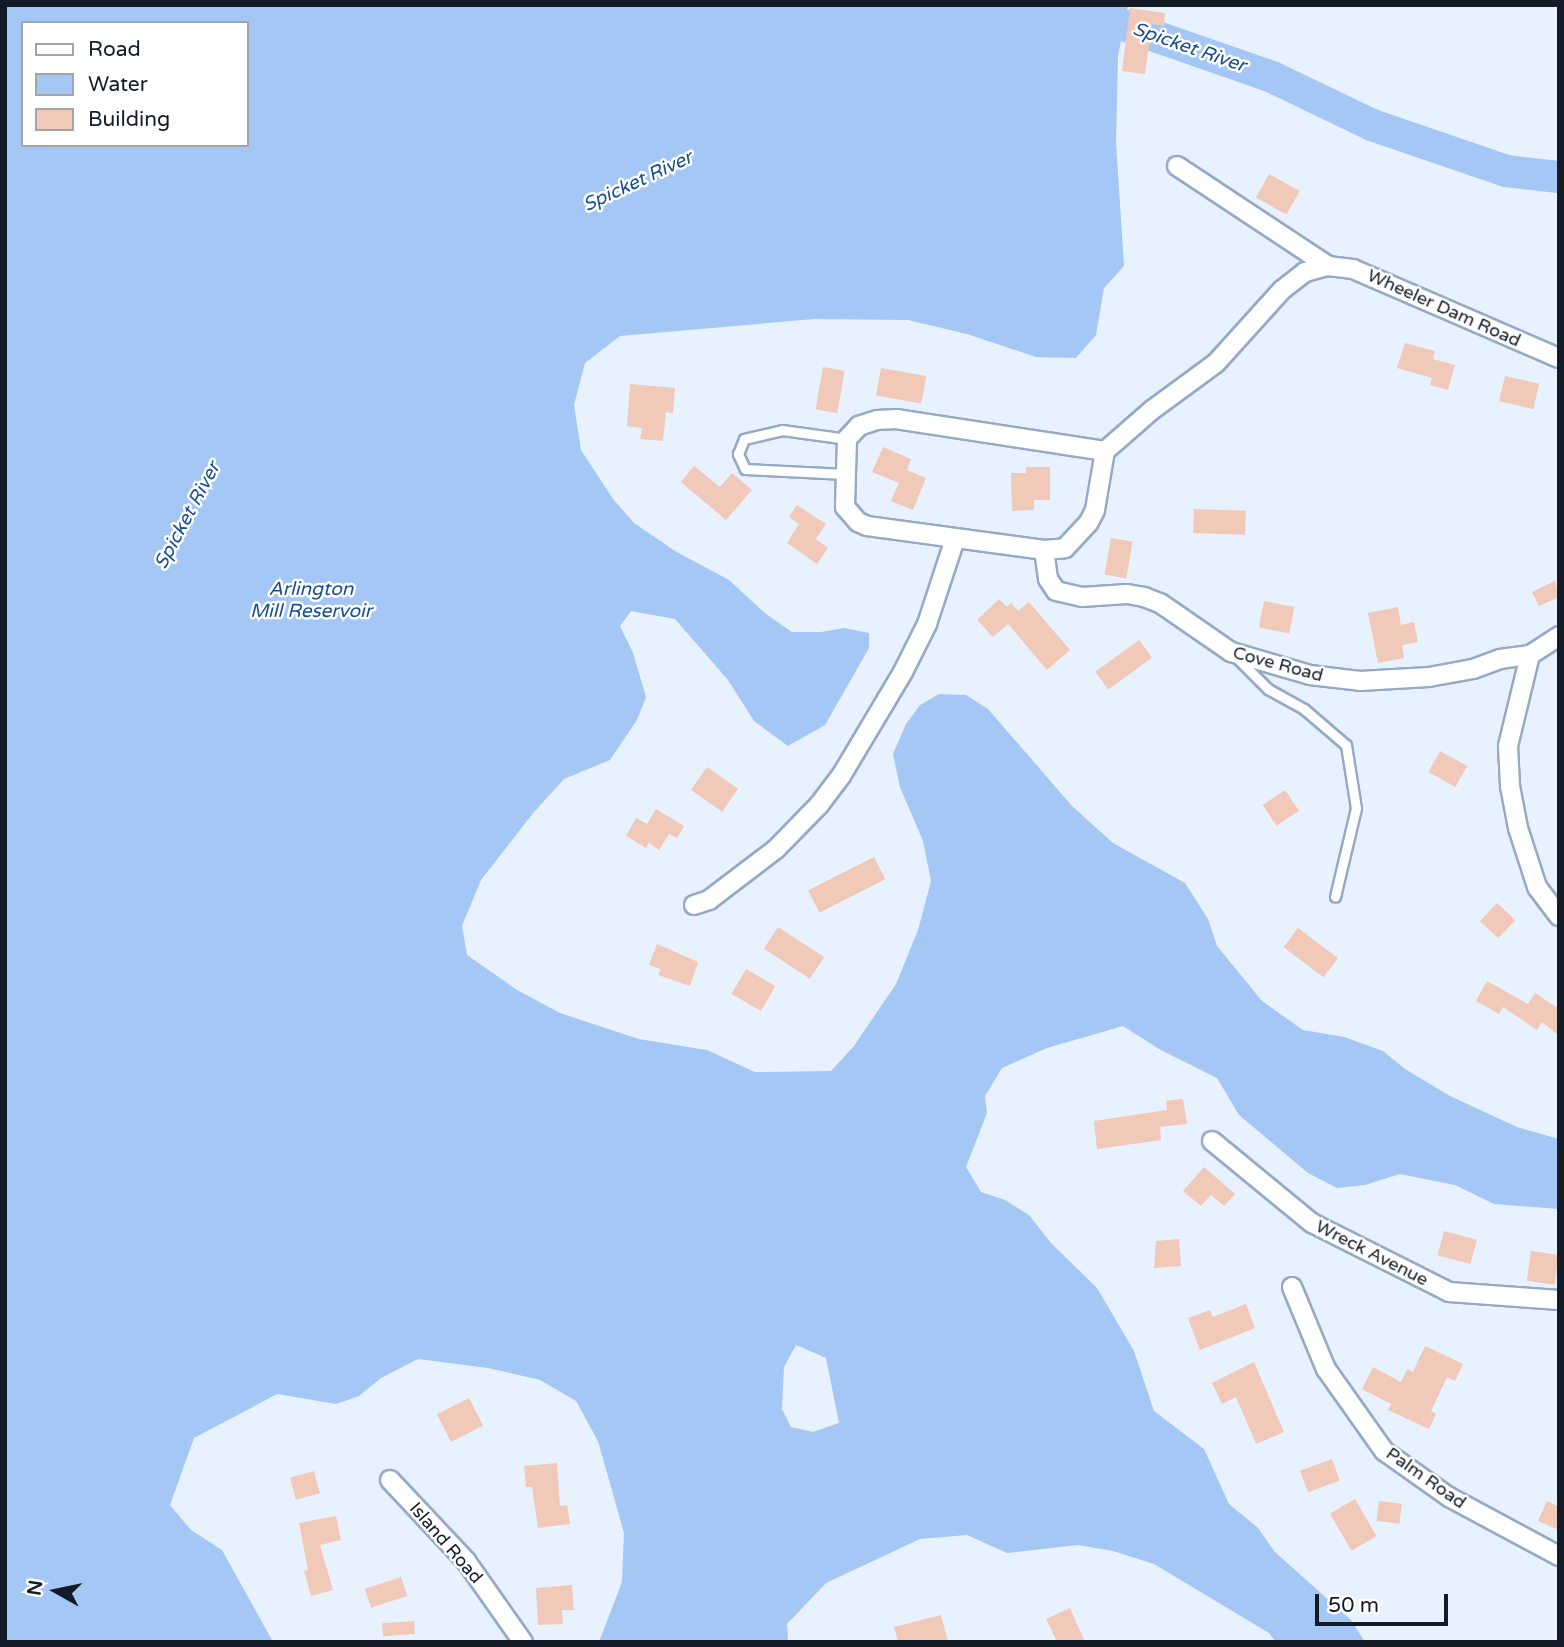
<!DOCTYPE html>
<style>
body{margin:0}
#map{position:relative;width:1564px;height:1647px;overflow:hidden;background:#e8f1fe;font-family:"Varela Round",sans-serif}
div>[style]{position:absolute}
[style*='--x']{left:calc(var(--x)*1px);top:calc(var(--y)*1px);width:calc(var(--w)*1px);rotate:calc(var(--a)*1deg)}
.water>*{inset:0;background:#a4c7f6}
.river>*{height:32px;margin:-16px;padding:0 16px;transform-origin:16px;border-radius:16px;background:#a4c7f6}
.building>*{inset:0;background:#f0c9b9;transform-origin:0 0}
.roads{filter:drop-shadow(2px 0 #94aac7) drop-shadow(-2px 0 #94aac7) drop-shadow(0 2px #94aac7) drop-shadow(0 -2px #94aac7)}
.service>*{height:9px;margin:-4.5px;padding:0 4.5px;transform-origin:4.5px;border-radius:4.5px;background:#fff}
.minor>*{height:18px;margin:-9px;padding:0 9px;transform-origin:9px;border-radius:9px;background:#fff}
span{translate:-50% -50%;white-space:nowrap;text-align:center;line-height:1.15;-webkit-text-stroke:5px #fff;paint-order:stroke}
.street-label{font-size:18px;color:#131b26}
.water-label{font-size:19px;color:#164e91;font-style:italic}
.frame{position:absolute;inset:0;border:7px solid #131b26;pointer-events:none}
.legend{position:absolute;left:21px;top:21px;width:228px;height:126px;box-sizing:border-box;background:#fff;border:2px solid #a1a4a8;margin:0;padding:9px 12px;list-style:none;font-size:21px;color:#131b26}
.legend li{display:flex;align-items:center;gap:14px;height:35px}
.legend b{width:35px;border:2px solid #a1a4a8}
.north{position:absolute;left:21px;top:1556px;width:70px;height:70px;-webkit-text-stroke:5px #fff;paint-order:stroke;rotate:279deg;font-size:19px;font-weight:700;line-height:28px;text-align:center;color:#131b26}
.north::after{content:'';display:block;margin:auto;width:24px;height:32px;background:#131b26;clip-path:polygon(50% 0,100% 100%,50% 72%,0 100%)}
.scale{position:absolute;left:1315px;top:1594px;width:133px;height:32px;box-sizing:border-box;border:4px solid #131b26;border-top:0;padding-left:9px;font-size:21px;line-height:24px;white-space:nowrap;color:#131b26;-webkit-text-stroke:5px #fff;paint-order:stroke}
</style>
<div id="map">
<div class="water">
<div style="clip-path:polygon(evenodd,5px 5px,1128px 5px,1118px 56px,1116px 142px,1124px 266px,1104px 288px,1096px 335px,1076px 358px,1036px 357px,967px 334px,908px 320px,814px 319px,620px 336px,585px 363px,574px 405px,581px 450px,613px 499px,634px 523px,675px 551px,729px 580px,766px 614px,792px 632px,821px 632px,844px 628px,869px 633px,869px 648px,825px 725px,788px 746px,754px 721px,728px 680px,675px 619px,631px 611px,620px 626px,633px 653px,646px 697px,637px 720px,610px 760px,564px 779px,534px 812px,481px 880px,462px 926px,467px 955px,517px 990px,560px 1013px,639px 1039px,707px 1050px,755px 1072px,831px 1071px,854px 1046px,896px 984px,918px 930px,931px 881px,923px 841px,900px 787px,893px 754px,906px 724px,920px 705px,939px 694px,966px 695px,988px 709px,1072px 806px,1113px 843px,1185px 883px,1208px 919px,1217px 946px,1262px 1001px,1303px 1030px,1344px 1037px,1383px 1051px,1405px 1069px,1450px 1096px,1517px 1127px,1559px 1139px,1559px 1209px,1494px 1204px,1455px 1185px,1400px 1174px,1365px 1185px,1337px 1188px,1308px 1173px,1239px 1115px,1217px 1078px,1159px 1049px,1123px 1026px,1047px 1048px,1002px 1068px,985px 1096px,987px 1113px,966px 1167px,981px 1192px,1005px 1200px,1029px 1215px,1051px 1243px,1097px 1288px,1134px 1351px,1154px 1411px,1204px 1449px,1229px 1504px,1258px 1528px,1275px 1552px,1351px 1620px,1365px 1642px,1276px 1642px,1269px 1633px,1154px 1564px,1113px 1551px,1078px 1545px,1007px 1553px,967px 1535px,920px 1539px,826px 1583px,787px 1624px,788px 1642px,599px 1642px,622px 1582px,624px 1533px,598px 1441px,576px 1401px,540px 1380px,488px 1368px,418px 1359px,381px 1378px,359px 1396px,336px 1404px,277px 1394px,194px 1438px,170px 1505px,191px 1530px,222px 1550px,273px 1642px,5px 1642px,5px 5px,23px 23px,247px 23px,247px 145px,23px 145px,23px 23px,5px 5px,796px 1345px,826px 1358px,839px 1423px,813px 1432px,791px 1427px,782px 1409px,784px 1367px,796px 1345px)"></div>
</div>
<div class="river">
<div style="--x:1081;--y:27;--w:42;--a:-2.7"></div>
<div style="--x:1123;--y:25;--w:158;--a:19.2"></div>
<div style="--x:1272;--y:77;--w:111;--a:25.6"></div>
<div style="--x:1372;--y:125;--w:142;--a:18.9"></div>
<div style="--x:1506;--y:171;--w:53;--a:6.5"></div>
</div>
<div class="building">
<div style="clip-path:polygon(1130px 8px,1165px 13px,1164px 26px,1152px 24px,1145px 74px,1122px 71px)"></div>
<div style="left:1269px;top:174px;width:35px;height:27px;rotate:29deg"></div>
<div style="clip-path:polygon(1405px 343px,1435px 351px,1433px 359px,1455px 365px,1448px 390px,1430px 385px,1432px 378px,1397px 368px)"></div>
<div style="left:823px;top:367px;width:22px;height:43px;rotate:10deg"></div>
<div style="left:881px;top:368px;width:46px;height:28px;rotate:10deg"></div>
<div style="left:1505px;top:376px;width:35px;height:26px;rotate:13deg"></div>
<div style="clip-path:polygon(630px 384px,675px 388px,673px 413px,666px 412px,663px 441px,640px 439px,642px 428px,627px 426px)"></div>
<div style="clip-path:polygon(883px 447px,911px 459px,907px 470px,926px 478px,913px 510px,891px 501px,899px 483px,872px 472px)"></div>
<div style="clip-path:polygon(694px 466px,720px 487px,732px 473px,752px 490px,726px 520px,681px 482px)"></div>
<div style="clip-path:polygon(1026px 467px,1050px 467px,1050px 500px,1034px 500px,1034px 510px,1012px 511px,1011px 473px,1026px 473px)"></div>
<div style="clip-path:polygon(797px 505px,826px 524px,816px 539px,828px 548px,817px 564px,787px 543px,799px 524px,789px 517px)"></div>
<div style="left:1194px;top:509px;width:52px;height:24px;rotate:2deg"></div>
<div style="left:1111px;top:538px;width:22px;height:37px;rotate:10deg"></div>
<div style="clip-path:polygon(1555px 581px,1559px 597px,1539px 606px,1532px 592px)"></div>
<div style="clip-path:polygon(999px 599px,1007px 607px,1011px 603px,1018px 611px,1029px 602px,1070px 650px,1047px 670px,1008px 624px,993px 637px,977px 620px)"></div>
<div style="left:1264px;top:601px;width:31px;height:27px;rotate:11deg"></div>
<div style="clip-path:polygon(1398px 607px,1401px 625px,1414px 622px,1418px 642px,1402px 645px,1404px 658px,1378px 663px,1368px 613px)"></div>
<div style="left:1139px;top:640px;width:22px;height:54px;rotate:54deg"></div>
<div style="left:1440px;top:751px;width:31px;height:24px;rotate:29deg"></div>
<div style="left:707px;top:767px;width:38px;height:28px;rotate:35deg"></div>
<div style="left:1285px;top:790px;width:25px;height:27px;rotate:56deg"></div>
<div style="clip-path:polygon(656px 809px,684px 826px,677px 838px,669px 834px,659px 850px,649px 843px,646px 848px,626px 836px,636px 818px,647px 824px)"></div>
<div style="left:874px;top:857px;width:25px;height:74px;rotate:63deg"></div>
<div style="left:1497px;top:903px;width:25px;height:25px;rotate:43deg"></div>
<div style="left:778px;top:927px;width:55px;height:26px;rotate:33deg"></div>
<div style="left:1298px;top:928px;width:50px;height:24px;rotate:37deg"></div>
<div style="clip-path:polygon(657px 944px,698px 962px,690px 986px,658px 975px,661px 969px,649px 965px)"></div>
<div style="left:746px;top:969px;width:34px;height:29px;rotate:30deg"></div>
<div style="clip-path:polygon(1487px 981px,1528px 1004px,1535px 993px,1559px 1009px,1559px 1036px,1542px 1022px,1537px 1030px,1503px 1007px,1499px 1014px,1476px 1001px)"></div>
<div style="clip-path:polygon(1183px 1099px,1187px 1124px,1160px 1127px,1161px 1140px,1097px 1149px,1094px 1121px,1167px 1110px,1166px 1101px)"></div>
<div style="clip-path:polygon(1204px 1167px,1235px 1194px,1224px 1206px,1211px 1195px,1201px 1206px,1183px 1191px)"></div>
<div style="left:1444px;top:1231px;width:34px;height:25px;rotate:15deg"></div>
<div style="clip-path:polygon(1179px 1239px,1181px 1266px,1154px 1268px,1156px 1241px)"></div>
<div style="left:1531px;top:1251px;width:28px;height:30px;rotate:8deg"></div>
<div style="clip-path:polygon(1246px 1304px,1255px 1328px,1200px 1350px,1188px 1318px,1210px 1310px,1213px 1317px)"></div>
<div style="clip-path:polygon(1425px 1346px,1463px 1364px,1455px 1381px,1447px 1377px,1431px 1411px,1436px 1414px,1429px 1429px,1388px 1410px,1391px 1404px,1362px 1389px,1373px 1367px,1401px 1382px,1407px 1369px,1413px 1372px)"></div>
<div style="clip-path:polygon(1254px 1362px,1284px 1432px,1256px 1444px,1236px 1397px,1222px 1404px,1212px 1383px)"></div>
<div style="left:469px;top:1398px;width:31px;height:36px;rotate:63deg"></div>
<div style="left:1332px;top:1459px;width:23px;height:34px;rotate:70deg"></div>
<div style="clip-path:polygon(557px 1463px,560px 1506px,567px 1505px,570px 1524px,538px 1528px,532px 1487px,526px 1487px,524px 1466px)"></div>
<div style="left:314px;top:1471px;width:23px;height:25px;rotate:75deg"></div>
<div style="left:1355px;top:1499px;width:43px;height:29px;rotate:60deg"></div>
<div style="left:1379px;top:1501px;width:23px;height:20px;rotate:7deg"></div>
<div style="clip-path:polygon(1547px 1501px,1559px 1507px,1559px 1530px,1538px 1521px)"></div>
<div style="clip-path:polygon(336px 1516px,341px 1540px,320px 1545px,333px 1590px,311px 1596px,304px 1571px,308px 1570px,299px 1523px)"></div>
<div style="left:401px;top:1577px;width:20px;height:38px;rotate:72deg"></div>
<div style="clip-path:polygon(572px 1585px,574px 1610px,562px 1610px,563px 1624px,538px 1625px,536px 1588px)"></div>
<div style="clip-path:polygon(1070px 1608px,1085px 1642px,1057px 1642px,1046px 1619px)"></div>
<div style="clip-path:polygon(941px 1615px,948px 1642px,898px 1642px,894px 1627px)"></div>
<div style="left:414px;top:1621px;width:13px;height:32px;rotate:86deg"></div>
</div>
<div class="roads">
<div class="service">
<div style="--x:845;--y:474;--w:100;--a:-177.1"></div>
<div style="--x:745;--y:469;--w:17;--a:-115"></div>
<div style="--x:738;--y:454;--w:16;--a:-68"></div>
<div style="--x:744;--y:439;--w:39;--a:-13"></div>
<div style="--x:782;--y:430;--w:66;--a:7.9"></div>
<div style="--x:1235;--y:656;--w:47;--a:45"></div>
<div style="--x:1268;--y:689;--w:41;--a:29.1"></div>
<div style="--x:1304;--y:709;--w:55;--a:40.6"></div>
<div style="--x:1346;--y:745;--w:64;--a:81"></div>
<div style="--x:1356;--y:808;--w:91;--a:103.3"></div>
</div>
<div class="minor">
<div style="--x:1177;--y:166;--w:181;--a:33.5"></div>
<div style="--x:1105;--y:451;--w:210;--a:-171.3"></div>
<div style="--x:897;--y:419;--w:20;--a:177"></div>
<div style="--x:877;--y:420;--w:19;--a:162"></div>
<div style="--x:859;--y:426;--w:18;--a:133"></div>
<div style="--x:847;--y:439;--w:68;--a:91.7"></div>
<div style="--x:845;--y:507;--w:20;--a:49"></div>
<div style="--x:858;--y:522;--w:10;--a:24"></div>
<div style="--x:867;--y:526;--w:179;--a:7.7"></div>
<div style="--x:1044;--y:550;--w:29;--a:82"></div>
<div style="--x:1048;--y:579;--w:14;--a:56"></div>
<div style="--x:1056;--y:591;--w:27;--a:13"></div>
<div style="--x:1082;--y:597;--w:45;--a:-3.8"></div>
<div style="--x:1127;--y:594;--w:17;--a:10"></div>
<div style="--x:1144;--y:597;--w:17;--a:21"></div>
<div style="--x:1160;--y:603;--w:86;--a:34.6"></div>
<div style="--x:1231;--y:652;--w:82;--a:16.2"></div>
<div style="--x:1310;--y:675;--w:50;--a:6.8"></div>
<div style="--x:1360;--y:681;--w:69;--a:-3.3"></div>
<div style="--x:1429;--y:677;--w:45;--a:-10.3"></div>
<div style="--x:1473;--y:669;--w:29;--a:-20"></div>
<div style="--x:1500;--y:659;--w:30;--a:-8"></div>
<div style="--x:1530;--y:655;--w:35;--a:-33"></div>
<div style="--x:1044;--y:550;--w:21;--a:-5"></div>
<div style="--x:1065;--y:548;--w:35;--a:-47"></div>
<div style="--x:1089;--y:522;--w:13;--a:-63"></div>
<div style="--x:1095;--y:510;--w:60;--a:-80.4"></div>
<div style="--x:1105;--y:451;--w:62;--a:-41.1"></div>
<div style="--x:1152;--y:410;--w:79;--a:-36.3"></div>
<div style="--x:1216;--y:363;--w:98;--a:-47.9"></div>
<div style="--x:1282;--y:290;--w:29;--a:-38"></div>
<div style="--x:1305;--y:272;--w:24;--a:-15"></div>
<div style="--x:1328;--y:266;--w:25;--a:7"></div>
<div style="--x:1353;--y:269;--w:224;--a:23.4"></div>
<div style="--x:1530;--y:655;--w:94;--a:103.6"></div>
<div style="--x:1508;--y:746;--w:40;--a:87.1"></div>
<div style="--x:1510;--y:786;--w:43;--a:79.2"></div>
<div style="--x:1518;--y:828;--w:62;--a:72.1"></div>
<div style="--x:1537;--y:887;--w:36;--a:53"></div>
<div style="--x:694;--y:905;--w:16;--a:-18"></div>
<div style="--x:709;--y:900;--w:84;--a:-37.3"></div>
<div style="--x:776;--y:849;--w:62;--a:-45.7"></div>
<div style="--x:819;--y:805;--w:36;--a:-53"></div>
<div style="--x:841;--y:776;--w:121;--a:-59.2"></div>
<div style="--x:903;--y:672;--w:54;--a:-63.4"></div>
<div style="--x:927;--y:624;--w:89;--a:-71.8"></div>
<div style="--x:1212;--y:1141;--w:129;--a:39.4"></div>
<div style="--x:1312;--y:1223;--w:153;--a:26.7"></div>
<div style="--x:1449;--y:1292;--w:110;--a:4.2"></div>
<div style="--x:1292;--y:1287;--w:89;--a:67.5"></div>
<div style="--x:1326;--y:1369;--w:100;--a:54.7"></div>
<div style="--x:1384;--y:1451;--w:80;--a:35.3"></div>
<div style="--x:1449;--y:1497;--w:125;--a:28.2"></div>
<div style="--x:390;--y:1480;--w:111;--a:46.8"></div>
<div style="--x:466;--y:1561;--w:99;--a:54.9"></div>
</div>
</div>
<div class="street-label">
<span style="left:1444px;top:308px;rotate:24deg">Wheeler Dam Road</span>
<span style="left:1278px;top:664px;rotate:15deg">Cove Road</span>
<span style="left:1372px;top:1253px;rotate:27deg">Wreck Avenue</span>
<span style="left:1426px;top:1478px;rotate:35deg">Palm Road</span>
<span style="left:446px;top:1543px;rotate:49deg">Island Road</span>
</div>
<div class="water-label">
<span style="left:1189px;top:48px;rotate:19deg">Spicket River</span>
<span style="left:638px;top:182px;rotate:-25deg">Spicket River</span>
<span style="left:188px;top:516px;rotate:-62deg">Spicket River</span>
<span style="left:311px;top:601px">Arlington<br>Mill Reservoir</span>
</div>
<div class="frame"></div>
<ul class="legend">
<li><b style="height:9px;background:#fff"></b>Road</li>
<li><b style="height:19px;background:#a4c7f6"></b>Water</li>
<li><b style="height:19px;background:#f0c9b9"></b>Building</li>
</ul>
<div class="north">N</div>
<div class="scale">50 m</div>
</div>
